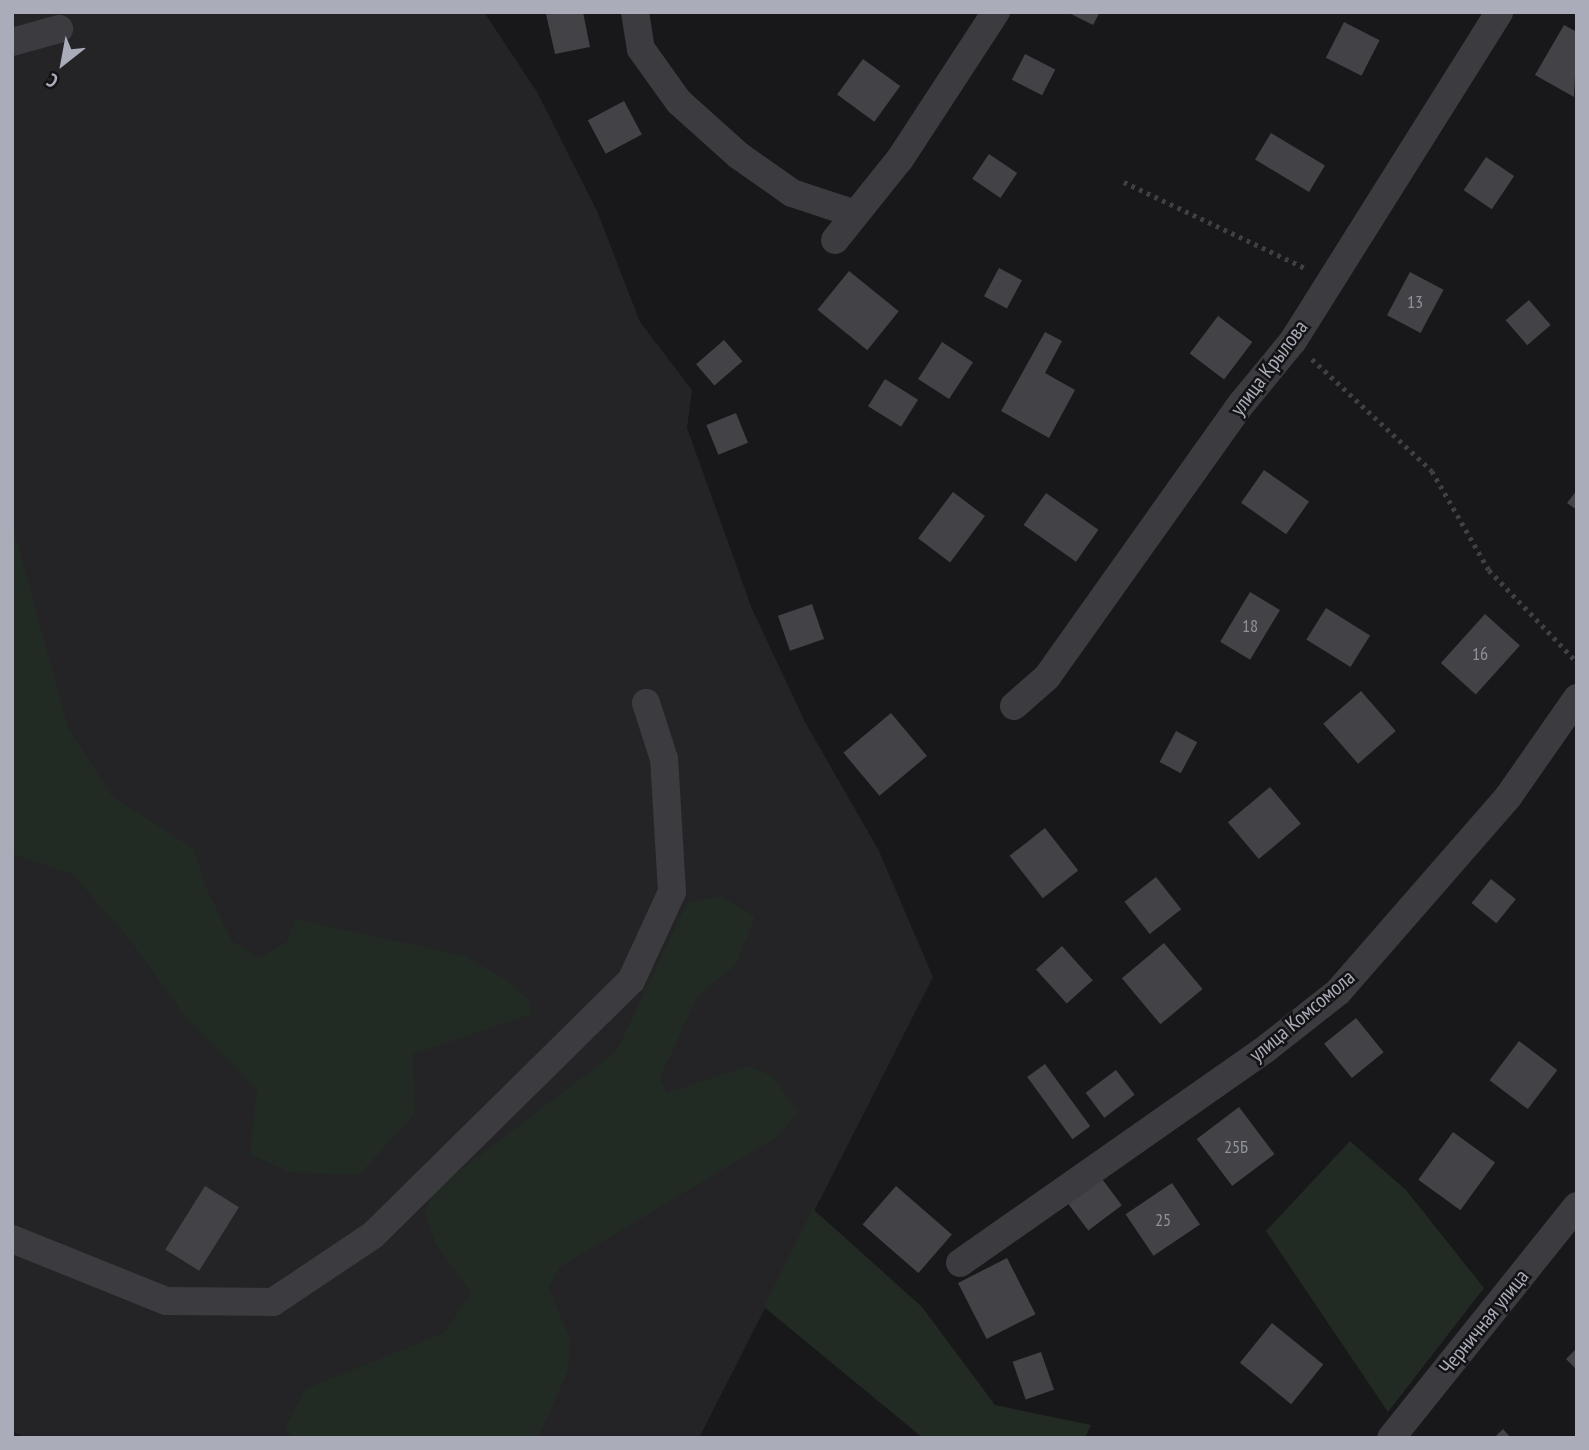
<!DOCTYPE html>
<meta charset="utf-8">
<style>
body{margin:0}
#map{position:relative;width:1589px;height:1450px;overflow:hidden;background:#18181a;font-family:"PT Sans Narrow",sans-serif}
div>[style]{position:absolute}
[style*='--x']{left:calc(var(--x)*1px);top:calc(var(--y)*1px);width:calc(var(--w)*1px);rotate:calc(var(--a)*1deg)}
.built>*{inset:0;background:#242427}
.green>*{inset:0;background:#222a24}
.building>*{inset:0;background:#424247;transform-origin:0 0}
.path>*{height:4.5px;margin-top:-2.25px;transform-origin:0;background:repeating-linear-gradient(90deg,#3f3f45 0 3.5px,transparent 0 8.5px)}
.minor>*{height:28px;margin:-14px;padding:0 14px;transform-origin:14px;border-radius:14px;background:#3b3b40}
span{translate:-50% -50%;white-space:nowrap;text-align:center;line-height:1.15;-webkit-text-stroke:5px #131315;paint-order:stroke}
.number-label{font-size:18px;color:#90929c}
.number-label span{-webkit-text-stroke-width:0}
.street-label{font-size:21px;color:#aaacb9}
.frame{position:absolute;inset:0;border:14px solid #aaacb9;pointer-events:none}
.north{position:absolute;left:28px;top:28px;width:70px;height:70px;-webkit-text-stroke:5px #131315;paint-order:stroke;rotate:211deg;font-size:19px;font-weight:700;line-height:28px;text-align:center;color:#aaacb9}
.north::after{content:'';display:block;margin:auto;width:24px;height:32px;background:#aaacb9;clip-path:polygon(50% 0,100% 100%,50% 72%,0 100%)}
</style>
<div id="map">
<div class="built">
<div style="clip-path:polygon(12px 12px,484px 12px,537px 92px,597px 211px,640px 322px,692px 390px,687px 428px,752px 609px,805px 722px,879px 851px,933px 977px,699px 1438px,26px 1438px,12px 1431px)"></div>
</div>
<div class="green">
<div style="clip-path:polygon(12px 523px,68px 727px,112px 796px,194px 849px,206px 888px,232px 941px,259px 958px,287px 942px,295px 919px,465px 956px,503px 978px,529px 999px,532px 1014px,413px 1054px,415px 1114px,359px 1175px,289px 1172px,250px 1154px,257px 1090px,185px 1016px,127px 936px,72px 874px,12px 854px)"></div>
<div style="clip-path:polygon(721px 896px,755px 917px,735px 966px,698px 995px,660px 1078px,667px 1093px,748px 1066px,772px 1076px,798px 1112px,777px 1137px,560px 1267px,549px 1288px,570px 1339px,568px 1371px,538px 1438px,292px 1438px,286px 1426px,305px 1389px,444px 1333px,471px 1293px,436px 1244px,425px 1213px,433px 1191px,616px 1052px,687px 903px)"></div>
<div style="clip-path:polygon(1350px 1141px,1406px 1190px,1484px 1288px,1388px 1412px,1266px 1231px)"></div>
<div style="clip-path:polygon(813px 1209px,922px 1307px,995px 1405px,1091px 1425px,1085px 1438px,923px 1438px,764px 1307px)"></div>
</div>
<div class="building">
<div style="clip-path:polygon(583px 12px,590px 47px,555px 54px,546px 14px)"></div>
<div style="clip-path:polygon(1067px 12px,1100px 12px,1093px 25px)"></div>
<div style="left:1344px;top:22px;width:40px;height:40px;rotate:27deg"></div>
<div style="clip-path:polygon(1564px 25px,1577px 32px,1574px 97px,1535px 75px)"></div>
<div style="left:1025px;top:54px;width:34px;height:29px;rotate:27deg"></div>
<div style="left:863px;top:59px;width:46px;height:44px;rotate:36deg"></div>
<div style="left:624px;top:101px;width:38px;height:41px;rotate:62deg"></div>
<div style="left:1271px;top:133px;width:63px;height:31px;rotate:31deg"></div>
<div style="left:989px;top:154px;width:34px;height:30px;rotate:34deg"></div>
<div style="left:1486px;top:157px;width:34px;height:40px;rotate:34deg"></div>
<div style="left:999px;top:268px;width:26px;height:32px;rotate:28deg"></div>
<div style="left:849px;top:271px;width:64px;height:50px;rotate:39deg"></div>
<div style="left:1410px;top:272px;width:38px;height:49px;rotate:28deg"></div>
<div style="left:1529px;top:300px;width:33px;height:31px;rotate:49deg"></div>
<div style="left:1218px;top:316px;width:43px;height:47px;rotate:37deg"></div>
<div style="clip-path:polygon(1045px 332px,1062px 341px,1045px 373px,1075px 390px,1049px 438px,1001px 411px)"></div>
<div style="left:724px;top:340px;width:28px;height:37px;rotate:49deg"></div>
<div style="left:942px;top:342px;width:37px;height:44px;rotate:33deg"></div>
<div style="left:885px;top:379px;width:39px;height:32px;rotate:32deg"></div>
<div style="left:736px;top:413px;width:32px;height:32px;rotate:68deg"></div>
<div style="left:1264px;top:470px;width:55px;height:40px;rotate:35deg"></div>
<div style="clip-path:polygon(1577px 490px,1577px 510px,1567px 503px)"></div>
<div style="left:953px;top:492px;width:40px;height:58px;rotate:37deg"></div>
<div style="left:1046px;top:493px;width:64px;height:39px;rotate:35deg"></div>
<div style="left:1250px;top:592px;width:35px;height:58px;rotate:31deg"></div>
<div style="left:812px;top:604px;width:37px;height:36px;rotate:71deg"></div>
<div style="left:1326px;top:608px;width:52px;height:37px;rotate:32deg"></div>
<div style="left:1485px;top:614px;width:47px;height:66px;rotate:42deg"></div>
<div style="left:1361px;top:691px;width:53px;height:50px;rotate:49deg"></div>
<div style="left:891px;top:713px;width:56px;height:62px;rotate:50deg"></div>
<div style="left:1176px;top:731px;width:24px;height:35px;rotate:28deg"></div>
<div style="left:1270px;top:787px;width:48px;height:55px;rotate:50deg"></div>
<div style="left:1045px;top:828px;width:54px;height:45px;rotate:52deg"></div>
<div style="left:1156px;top:877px;width:41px;height:40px;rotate:52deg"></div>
<div style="left:1491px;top:879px;width:32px;height:31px;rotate:39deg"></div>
<div style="left:1164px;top:943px;width:60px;height:55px;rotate:50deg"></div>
<div style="left:1062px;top:946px;width:46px;height:35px;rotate:48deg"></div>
<div style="left:1356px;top:1018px;width:44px;height:41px;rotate:51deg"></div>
<div style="left:1519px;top:1041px;width:48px;height:49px;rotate:37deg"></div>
<div style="left:1045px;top:1064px;width:77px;height:22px;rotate:54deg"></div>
<div style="left:1116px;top:1070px;width:31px;height:38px;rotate:53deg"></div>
<div style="left:1239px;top:1107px;width:59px;height:53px;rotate:53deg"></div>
<div style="left:1453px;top:1132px;width:52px;height:59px;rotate:36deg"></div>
<div style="left:1099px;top:1175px;width:38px;height:42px;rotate:53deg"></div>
<div style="left:1172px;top:1183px;width:50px;height:56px;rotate:56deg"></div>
<div style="left:205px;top:1186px;width:40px;height:75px;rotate:32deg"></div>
<div style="left:896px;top:1186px;width:74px;height:51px;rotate:41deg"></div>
<div style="left:1007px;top:1258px;width:63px;height:55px;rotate:63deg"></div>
<div style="left:1272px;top:1323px;width:66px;height:51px;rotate:39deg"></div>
<div style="clip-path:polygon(1577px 1348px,1577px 1370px,1566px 1359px)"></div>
<div style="left:1041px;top:1352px;width:40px;height:30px;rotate:71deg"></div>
<div style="clip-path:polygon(1503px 1429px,1511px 1438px,1494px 1438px)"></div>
</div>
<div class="path">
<div style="--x:1124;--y:182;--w:203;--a:25.4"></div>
<div style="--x:1312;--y:359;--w:164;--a:43"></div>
<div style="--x:1432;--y:471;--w:114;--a:60.1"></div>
<div style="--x:1489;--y:570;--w:127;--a:46.3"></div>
</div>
<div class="minor">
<div style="--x:635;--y:12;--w:37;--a:81"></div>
<div style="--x:641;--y:49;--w:65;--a:54.4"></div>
<div style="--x:679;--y:102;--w:79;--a:41.9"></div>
<div style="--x:738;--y:155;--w:66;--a:35.1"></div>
<div style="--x:792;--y:193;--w:66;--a:18.4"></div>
<div style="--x:12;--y:42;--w:49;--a:-15.5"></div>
<div style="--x:835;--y:240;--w:104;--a:-51.3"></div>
<div style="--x:900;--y:159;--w:176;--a:-56.9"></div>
<div style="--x:1014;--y:706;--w:44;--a:-41.3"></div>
<div style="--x:1047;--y:677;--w:336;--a:-54.6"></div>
<div style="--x:1242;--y:403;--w:80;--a:-50.6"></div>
<div style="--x:1293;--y:341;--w:388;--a:-57.9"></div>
<div style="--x:12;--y:1239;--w:166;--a:21.9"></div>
<div style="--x:166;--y:1301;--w:107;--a:0.5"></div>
<div style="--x:273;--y:1302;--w:120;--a:-33.8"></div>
<div style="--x:373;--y:1235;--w:362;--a:-44.6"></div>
<div style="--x:631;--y:981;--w:98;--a:-65.3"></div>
<div style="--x:672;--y:892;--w:133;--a:-93.4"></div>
<div style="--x:664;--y:759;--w:59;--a:-107.8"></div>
<div style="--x:960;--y:1263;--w:370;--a:-35"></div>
<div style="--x:1263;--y:1051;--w:95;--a:-38.2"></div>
<div style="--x:1338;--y:992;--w:259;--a:-48.9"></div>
<div style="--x:1508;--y:797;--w:121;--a:-55.1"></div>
<div style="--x:1391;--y:1438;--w:297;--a:-51.3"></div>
</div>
<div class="number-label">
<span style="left:1415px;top:302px">13</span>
<span style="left:1250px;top:626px">18</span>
<span style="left:1480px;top:654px">16</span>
<span style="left:1236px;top:1147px">25Б</span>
<span style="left:1163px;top:1220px">25</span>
</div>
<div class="street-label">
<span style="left:1269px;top:368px;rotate:-53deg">улица Крылова</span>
<span style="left:1302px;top:1016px;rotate:-40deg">улица Комсомола</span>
<span style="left:1484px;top:1322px;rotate:-51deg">Черничная улица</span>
</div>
<div class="frame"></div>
<div class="north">С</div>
</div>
